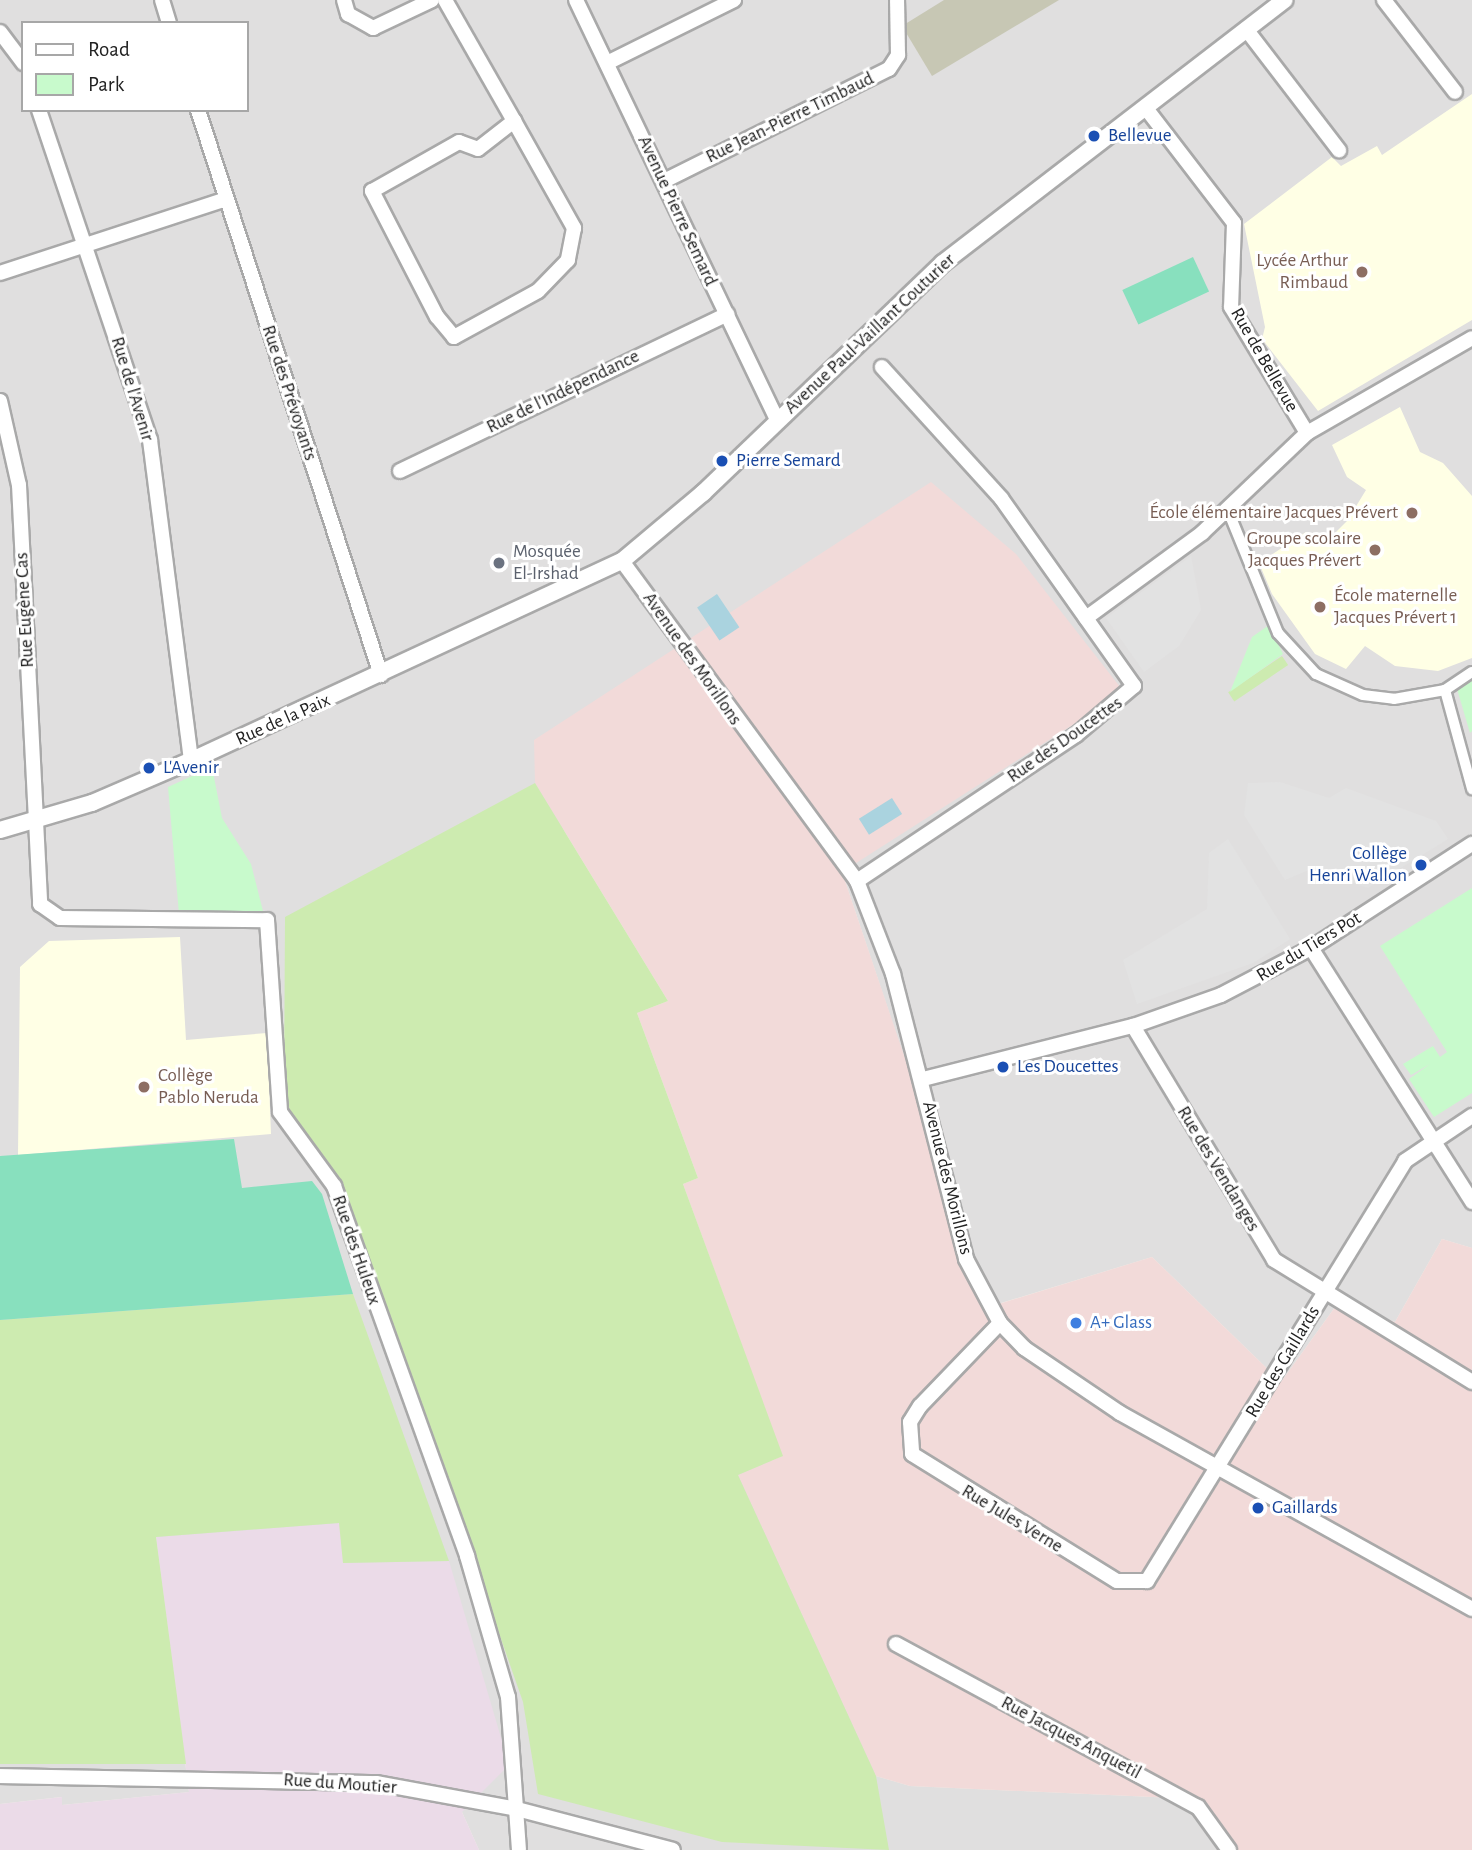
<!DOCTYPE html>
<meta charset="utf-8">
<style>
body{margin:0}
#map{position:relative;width:1472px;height:1850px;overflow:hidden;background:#f2efe9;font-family:"Alegreya Sans",sans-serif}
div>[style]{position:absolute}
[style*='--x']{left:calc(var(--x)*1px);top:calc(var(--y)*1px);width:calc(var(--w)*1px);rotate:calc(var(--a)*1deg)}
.residential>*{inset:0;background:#e0dfdf}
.commercial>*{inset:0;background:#f2dad9}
.industrial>*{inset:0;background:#ebdbe8}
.education>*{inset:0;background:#ffffe5}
.construction>*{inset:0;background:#c7c7b4}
.grass>*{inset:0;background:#cdebb0;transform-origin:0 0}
.park>*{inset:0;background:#c8facc}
.pitch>*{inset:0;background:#88e0be;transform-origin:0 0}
.parking>*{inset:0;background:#e2e2e2}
.water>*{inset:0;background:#aad3df;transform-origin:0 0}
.roads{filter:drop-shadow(2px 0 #a9a9a9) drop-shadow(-2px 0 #a9a9a9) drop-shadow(0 2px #a9a9a9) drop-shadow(0 -2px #a9a9a9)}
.pedestrian>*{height:10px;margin:-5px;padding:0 5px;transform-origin:5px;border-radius:5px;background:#fff}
.minor>*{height:14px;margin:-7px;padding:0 7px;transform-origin:7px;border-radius:7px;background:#fff}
.tertiary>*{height:16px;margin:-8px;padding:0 8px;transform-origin:8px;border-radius:8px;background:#fff}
.dots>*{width:19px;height:19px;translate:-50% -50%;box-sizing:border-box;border:4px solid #fff;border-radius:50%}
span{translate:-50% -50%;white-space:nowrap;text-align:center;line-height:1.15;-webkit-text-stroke:6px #fff;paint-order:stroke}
.street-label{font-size:19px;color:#222}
.transit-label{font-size:19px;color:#164399}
.left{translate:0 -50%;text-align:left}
.right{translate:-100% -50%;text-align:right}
.education-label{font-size:19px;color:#785e54}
.worship-label{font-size:19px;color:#5b616d}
.shop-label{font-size:19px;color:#366cbe}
.legend{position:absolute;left:21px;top:21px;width:228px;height:91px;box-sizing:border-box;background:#fff;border:2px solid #a7a7a7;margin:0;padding:9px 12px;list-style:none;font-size:21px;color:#222}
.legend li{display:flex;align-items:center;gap:14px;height:35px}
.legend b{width:35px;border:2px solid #a7a7a7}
</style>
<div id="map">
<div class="residential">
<div style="clip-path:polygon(evenodd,0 0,1472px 0,1472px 1248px,1442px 1239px,1395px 1322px,1338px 1303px,1281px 1382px,1152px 1257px,988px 1307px,842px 872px,534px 740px,876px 1776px,910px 1786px,1197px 1799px,1233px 1850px,479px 1850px,462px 1812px,156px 1537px,189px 1792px,62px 1805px,61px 1797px,0 1804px,0 0,23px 23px,247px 23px,247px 110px,23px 110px,23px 23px)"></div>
</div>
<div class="commercial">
<div style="clip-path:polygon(931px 482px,1016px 554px,1124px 692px,842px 872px,989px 1307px,1152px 1257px,1281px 1382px,1338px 1303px,1395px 1322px,1442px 1239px,1472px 1248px,1472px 1850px,1233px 1850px,1197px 1799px,910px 1786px,876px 1776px,738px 1475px,782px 1456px,683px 1184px,698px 1178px,637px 1013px,668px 1001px,535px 783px,534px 740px)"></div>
</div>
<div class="industrial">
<div style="clip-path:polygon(340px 1523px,344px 1563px,449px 1561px,509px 1765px,462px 1812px,479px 1850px,0 1850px,0 1804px,62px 1797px,62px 1805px,189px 1792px,156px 1537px)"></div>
</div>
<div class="education">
<div style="clip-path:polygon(1472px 94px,1472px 320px,1318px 411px,1262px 339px,1265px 327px,1244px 224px,1332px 157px,1341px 166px,1377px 146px,1382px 155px)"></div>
<div style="clip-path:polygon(1400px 407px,1420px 452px,1443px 463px,1472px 496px,1472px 658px,1438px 671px,1395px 666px,1365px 646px,1346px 669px,1315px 654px,1272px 594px,1259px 563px,1306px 532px,1330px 538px,1347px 521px,1366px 490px,1347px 477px,1332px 445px)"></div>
<div style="clip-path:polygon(180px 937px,186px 1040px,267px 1033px,271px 1134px,18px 1155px,20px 967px,49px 941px)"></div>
</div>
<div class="construction">
<div style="clip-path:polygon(944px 0,1059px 0,932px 76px,902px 26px)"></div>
</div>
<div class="grass">
<div style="left:1282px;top:656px;width:11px;height:65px;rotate:56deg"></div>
<div style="clip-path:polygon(535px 783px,668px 1001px,637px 1013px,698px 1178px,683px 1184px,783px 1456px,738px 1475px,876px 1776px,889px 1850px,722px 1842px,538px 1794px,523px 1702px,341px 1180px,298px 1130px,284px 1095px,285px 917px)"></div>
<div style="clip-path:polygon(353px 1294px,449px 1561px,343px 1563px,339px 1523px,156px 1537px,186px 1764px,0 1764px,0 1320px)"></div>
</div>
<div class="park">
<div style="clip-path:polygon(1269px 625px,1283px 654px,1230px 692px,1252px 637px)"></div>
<div style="clip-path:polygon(1472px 677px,1472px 731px,1470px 733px,1457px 689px)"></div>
<div style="clip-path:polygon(212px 767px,222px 818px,251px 864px,264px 915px,179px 914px,168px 787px)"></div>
<div style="clip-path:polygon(1472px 888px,1472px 1093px,1434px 1117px,1409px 1079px,1430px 1064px,1411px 1075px,1403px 1064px,1433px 1046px,1440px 1057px,1447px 1052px,1380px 946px)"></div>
</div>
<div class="pitch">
<div style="left:1193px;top:257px;width:38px;height:78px;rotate:65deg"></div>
<div style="clip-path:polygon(234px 1139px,242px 1188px,312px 1181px,322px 1194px,353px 1294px,0 1320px,0 1156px)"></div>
</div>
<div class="parking">
<div style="clip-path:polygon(1191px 556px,1201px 610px,1179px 646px,1144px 672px,1106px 618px)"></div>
<div style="clip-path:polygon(1280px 782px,1329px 798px,1346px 788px,1436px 821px,1448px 839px,1368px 888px,1311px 869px,1285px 880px,1244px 815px,1248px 783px)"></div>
<div style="clip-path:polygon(1228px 839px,1290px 939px,1253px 963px,1137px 1004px,1123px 960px,1207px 909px,1209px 853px)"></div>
</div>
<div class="water">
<div style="left:717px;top:594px;width:40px;height:24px;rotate:56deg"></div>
<div style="left:892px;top:798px;width:19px;height:39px;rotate:58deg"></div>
</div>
<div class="roads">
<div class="pedestrian">
<div style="--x:1227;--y:508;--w:135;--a:67.8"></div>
<div style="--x:1278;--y:633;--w:56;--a:47.2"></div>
<div style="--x:1316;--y:674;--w:51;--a:24.1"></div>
<div style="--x:1363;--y:695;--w:31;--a:7"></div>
<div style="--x:1394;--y:699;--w:52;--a:-10"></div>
<div style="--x:1445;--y:690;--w:32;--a:-34"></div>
<div style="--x:1445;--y:690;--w:103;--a:74.7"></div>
</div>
<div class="minor">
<div style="--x:162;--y:0;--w:24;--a:73"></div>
<div style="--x:344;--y:0;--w:15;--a:74"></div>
<div style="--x:348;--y:14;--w:29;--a:29"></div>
<div style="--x:373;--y:28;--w:65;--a:-25.4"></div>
<div style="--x:445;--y:0;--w:139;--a:60.3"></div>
<div style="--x:514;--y:121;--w:123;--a:60.7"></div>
<div style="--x:574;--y:228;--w:33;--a:101"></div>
<div style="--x:568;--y:260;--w:43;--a:134.1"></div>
<div style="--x:538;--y:291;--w:96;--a:151.3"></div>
<div style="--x:454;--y:337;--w:26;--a:-130"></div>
<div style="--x:437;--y:317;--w:142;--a:-117.3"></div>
<div style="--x:372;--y:191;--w:100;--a:-29.4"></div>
<div style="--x:459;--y:142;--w:20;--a:20"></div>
<div style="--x:478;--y:149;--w:46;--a:-37.9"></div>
<div style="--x:576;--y:0;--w:467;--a:64.4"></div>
<div style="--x:1384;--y:0;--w:116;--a:52.3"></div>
<div style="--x:1246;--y:29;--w:153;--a:52.5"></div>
<div style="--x:0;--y:32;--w:39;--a:53"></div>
<div style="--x:607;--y:63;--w:142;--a:-26.4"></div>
<div style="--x:1145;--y:107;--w:146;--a:52.5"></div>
<div style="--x:1234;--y:223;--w:84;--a:92"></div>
<div style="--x:1231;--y:307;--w:147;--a:58.9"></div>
<div style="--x:39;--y:110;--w:348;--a:71.4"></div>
<div style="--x:150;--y:440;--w:323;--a:82.7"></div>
<div style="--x:198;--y:110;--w:594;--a:72.05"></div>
<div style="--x:664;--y:181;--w:251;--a:-26.5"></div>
<div style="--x:889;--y:69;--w:17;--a:-57"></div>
<div style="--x:898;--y:55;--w:55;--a:-91"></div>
<div style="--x:0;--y:273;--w:238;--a:-18.1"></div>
<div style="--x:0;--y:401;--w:86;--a:77.3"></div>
<div style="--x:19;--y:485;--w:420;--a:87.1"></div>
<div style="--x:40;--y:904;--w:24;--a:35"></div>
<div style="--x:60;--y:918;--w:207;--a:0.6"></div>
<div style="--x:267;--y:920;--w:192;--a:86.1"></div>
<div style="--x:280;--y:1112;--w:92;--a:53.9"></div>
<div style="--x:334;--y:1186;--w:393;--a:70.2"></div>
<div style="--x:467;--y:1556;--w:147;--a:73.8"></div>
<div style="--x:508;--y:1697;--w:153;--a:85.9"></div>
<div style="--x:400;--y:471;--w:363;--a:-25.6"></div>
<div style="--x:622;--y:561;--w:397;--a:53.7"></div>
<div style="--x:857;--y:881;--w:100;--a:68.8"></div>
<div style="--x:893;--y:974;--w:294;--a:75.6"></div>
<div style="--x:966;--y:1259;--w:72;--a:62"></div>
<div style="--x:1000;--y:1323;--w:35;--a:46"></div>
<div style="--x:1024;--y:1348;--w:116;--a:34.1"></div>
<div style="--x:1120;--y:1413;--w:403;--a:29.1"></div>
<div style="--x:1086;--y:618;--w:144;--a:-36.2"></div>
<div style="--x:1202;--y:533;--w:145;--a:-43.6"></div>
<div style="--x:1307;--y:433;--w:190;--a:-29.9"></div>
<div style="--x:857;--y:881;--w:263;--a:-33.7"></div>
<div style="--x:1076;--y:735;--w:76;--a:-40.2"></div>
<div style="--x:1134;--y:686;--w:230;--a:-125.3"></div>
<div style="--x:1001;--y:498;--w:177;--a:-132.3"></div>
<div style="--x:1311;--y:948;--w:301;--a:57.6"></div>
<div style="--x:1133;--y:1026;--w:273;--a:58.9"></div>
<div style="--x:1274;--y:1260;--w:233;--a:31.6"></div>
<div style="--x:923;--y:1079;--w:217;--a:-14.2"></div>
<div style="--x:1133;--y:1026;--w:93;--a:-19.4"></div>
<div style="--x:1221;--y:995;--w:102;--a:-27.6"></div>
<div style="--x:1311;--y:948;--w:192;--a:-32.9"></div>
<div style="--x:1000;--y:1323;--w:115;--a:133.9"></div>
<div style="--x:920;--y:1406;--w:19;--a:122"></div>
<div style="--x:910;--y:1422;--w:32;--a:86"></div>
<div style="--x:912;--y:1454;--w:241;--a:31.8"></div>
<div style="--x:1117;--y:1581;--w:30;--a:0"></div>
<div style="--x:1147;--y:1581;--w:493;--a:-58.4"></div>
<div style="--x:1405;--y:1161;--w:81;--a:-33.9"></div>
<div style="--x:896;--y:1644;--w:343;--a:28.4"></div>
<div style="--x:1198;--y:1807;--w:53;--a:54.2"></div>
<div style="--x:0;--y:1776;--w:376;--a:1.1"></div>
<div style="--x:376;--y:1783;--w:143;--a:10.4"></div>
<div style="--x:517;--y:1809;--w:161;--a:14.7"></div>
</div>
<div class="tertiary">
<div style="--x:0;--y:830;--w:96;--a:-16.4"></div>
<div style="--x:92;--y:803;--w:116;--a:-23.3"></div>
<div style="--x:199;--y:757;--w:466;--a:-24.9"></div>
<div style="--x:622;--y:561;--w:106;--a:-40"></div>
<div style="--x:703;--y:493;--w:332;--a:-43.8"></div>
<div style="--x:943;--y:263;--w:431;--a:-37.6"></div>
</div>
</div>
<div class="dots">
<div style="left:1094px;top:136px;background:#1a4fb4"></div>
<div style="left:1362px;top:272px;background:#8d6e63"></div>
<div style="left:722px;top:461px;background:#1a4fb4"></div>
<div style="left:1412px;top:513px;background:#8d6e63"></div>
<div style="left:1375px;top:550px;background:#8d6e63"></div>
<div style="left:499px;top:563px;background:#6b7280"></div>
<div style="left:1320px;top:607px;background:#8d6e63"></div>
<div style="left:149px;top:768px;background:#1a4fb4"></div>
<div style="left:1421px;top:865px;background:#1a4fb4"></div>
<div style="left:1003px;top:1067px;background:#1a4fb4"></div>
<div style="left:144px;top:1087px;background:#8d6e63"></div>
<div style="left:1076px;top:1323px;background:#3f7fe0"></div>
<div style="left:1258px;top:1508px;background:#1a4fb4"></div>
</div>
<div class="street-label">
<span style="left:790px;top:118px;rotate:-26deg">Rue Jean-Pierre Timbaud</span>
<span style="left:677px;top:211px;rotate:65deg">Avenue Pierre Semard</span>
<span style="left:870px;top:334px;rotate:-43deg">Avenue Paul-Vaillant Couturier</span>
<span style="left:1264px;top:360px;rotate:60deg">Rue de Bellevue</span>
<span style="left:132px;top:389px;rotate:73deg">Rue de l'Avenir</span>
<span style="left:563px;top:392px;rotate:-26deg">Rue de l'Indépendance</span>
<span style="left:289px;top:393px;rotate:72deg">Rue des Prévoyants</span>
<span style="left:25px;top:610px;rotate:-93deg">Rue Eugène Cas</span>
<span style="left:692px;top:659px;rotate:55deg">Avenue des Morillons</span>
<span style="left:283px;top:720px;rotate:-24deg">Rue de la Paix</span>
<span style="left:1065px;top:740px;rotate:-35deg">Rue des Doucettes</span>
<span style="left:1309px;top:947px;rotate:-31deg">Rue du Tiers Pot</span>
<span style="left:1218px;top:1169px;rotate:59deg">Rue des Vendanges</span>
<span style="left:947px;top:1178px;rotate:76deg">Avenue des Morillons</span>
<span style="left:356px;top:1250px;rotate:71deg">Rue des Huleux</span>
<span style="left:1283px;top:1362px;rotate:-59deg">Rue des Gaillards</span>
<span style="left:1012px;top:1519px;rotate:31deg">Rue Jules Verne</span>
<span style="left:1071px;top:1738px;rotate:28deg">Rue Jacques Anquetil</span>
<span style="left:340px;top:1784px;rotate:4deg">Rue du Moutier</span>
</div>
<div class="transit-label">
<span class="left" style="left:1108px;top:136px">Bellevue</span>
<span class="left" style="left:736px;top:461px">Pierre Semard</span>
<span class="left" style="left:163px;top:768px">L'Avenir</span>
<span class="right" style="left:1407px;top:865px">Collège<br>Henri Wallon</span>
<span class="left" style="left:1017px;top:1067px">Les Doucettes</span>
<span class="left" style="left:1272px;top:1508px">Gaillards</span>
</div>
<div class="education-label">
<span class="right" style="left:1348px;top:272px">Lycée Arthur<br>Rimbaud</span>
<span class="right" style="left:1398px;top:513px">École élémentaire Jacques Prévert</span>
<span class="right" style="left:1361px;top:550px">Groupe scolaire<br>Jacques Prévert</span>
<span class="left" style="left:1334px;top:607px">École maternelle<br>Jacques Prévert 1</span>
<span class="left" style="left:158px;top:1087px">Collège<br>Pablo Neruda</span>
</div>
<div class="worship-label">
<span class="left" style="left:513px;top:563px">Mosquée<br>El-Irshad</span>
</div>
<div class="shop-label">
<span class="left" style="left:1090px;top:1323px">A+ Glass</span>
</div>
<ul class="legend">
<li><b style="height:9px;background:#fff"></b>Road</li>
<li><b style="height:19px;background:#c8facc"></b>Park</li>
</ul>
</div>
